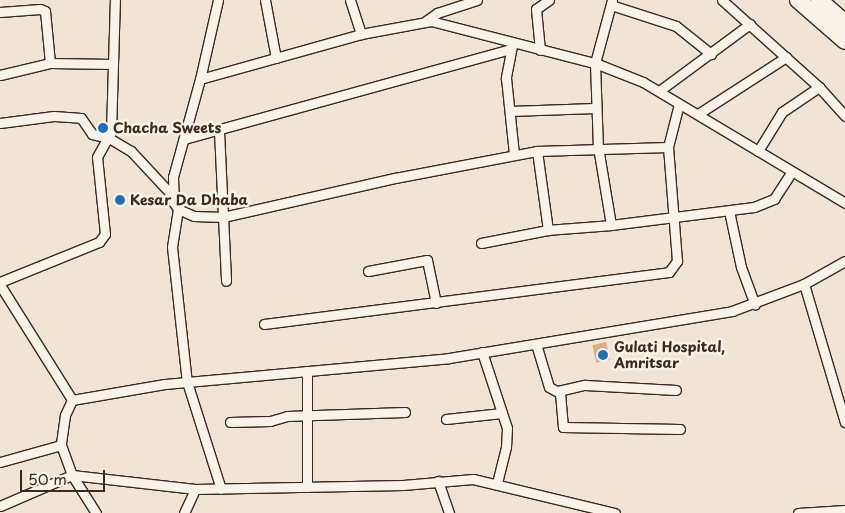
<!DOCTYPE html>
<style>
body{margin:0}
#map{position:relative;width:845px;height:513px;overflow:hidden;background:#f0e5d5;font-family:"Playpen Sans",sans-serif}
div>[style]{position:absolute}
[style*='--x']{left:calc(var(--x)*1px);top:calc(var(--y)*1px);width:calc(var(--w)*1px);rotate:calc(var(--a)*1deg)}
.building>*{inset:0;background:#d5ae87;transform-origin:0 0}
.roads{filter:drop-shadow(1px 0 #3b2a1e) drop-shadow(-1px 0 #3b2a1e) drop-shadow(0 1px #3b2a1e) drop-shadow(0 -1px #3b2a1e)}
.street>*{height:9px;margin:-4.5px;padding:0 4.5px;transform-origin:4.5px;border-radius:4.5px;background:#f7f3e8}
.highway>*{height:16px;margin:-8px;padding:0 8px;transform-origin:8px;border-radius:8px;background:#f7f3e8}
.dots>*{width:14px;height:14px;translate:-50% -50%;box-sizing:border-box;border:2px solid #f7f3e8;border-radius:50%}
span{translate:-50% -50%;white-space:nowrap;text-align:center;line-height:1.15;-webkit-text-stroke:5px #f7f3e8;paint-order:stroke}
.poi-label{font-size:14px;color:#3b2a1e;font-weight:700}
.left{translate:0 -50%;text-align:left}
.scale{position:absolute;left:20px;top:470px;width:85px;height:22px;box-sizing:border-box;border:2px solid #3b2a1e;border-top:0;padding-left:6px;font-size:15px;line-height:18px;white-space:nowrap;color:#3b2a1e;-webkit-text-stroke:4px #f7f3e8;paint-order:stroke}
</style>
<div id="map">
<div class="building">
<div style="left:606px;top:342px;width:18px;height:14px;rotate:77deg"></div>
</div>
<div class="roads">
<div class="street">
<div style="--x:218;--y:0;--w:81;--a:102.8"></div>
<div style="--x:200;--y:79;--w:102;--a:105.4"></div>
<div style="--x:173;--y:177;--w:26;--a:88"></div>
<div style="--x:174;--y:203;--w:7;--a:56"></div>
<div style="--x:178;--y:209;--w:17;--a:24"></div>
<div style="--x:194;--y:216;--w:29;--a:2"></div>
<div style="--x:223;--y:217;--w:176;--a:-12.8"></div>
<div style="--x:395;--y:178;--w:145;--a:-10.8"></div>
<div style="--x:537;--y:151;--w:131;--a:-1.7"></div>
<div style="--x:265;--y:0;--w:59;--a:79.3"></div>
<div style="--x:350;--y:0;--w:36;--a:72"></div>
<div style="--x:612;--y:0;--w:65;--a:105.1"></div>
<div style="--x:595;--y:63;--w:84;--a:88"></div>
<div style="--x:598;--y:147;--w:79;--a:80.5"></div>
<div style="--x:611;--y:225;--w:144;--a:-7.2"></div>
<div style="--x:754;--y:207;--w:22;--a:-22"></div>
<div style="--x:774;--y:199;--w:31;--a:-57"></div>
<div style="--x:722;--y:0;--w:130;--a:41.9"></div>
<div style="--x:819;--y:87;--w:39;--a:48"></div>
<div style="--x:611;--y:5;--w:68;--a:17.9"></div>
<div style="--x:676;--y:26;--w:45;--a:38.7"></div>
<div style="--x:0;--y:12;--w:40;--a:-4.3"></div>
<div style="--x:40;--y:9;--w:5;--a:22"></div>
<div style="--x:45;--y:11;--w:52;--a:84.5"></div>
<div style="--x:50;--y:63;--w:63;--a:0.9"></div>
<div style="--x:426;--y:21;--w:14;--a:-36"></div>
<div style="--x:437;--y:13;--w:42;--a:-18"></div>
<div style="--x:512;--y:46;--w:33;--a:101"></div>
<div style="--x:506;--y:78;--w:76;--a:84"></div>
<div style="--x:540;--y:50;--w:41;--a:-95.6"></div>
<div style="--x:536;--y:9;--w:16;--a:-35"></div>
<div style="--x:0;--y:75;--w:51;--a:-13.5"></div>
<div style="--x:200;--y:79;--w:167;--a:-15.6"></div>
<div style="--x:361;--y:34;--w:71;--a:-10.5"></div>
<div style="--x:431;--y:21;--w:169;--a:14.4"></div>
<div style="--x:595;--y:63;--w:52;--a:21.6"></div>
<div style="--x:643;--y:82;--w:235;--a:30.9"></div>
<div style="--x:659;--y:91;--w:113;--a:-36.4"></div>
<div style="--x:510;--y:111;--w:85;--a:-2"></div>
<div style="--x:698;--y:114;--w:105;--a:-32.9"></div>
<div style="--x:0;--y:123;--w:54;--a:-7.4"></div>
<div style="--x:54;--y:116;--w:27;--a:4"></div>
<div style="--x:81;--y:118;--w:19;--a:55"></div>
<div style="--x:92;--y:134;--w:17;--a:13"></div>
<div style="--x:109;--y:138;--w:26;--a:31"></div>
<div style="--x:131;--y:151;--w:59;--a:47.1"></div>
<div style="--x:219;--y:131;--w:150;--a:87.3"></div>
<div style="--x:184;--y:139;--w:339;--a:-15.4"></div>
<div style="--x:537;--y:151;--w:80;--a:82.1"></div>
<div style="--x:758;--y:151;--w:46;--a:-58.4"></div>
<div style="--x:782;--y:112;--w:45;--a:-34"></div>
<div style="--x:178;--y:209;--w:38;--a:99"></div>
<div style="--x:172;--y:247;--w:136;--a:83.7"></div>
<div style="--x:187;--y:382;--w:112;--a:72.4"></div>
<div style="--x:729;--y:211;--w:57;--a:77.9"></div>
<div style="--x:741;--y:267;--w:40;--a:69.8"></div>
<div style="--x:481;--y:243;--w:68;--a:-11"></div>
<div style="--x:548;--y:230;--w:63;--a:-4.5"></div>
<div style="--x:368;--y:271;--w:60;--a:-10.6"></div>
<div style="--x:427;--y:260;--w:44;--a:78.2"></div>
<div style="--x:0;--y:282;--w:107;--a:-22"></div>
<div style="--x:99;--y:242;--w:10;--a:-53"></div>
<div style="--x:105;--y:234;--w:77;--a:-95.9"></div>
<div style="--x:97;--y:157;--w:29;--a:-61"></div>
<div style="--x:111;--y:132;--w:132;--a:-88.3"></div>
<div style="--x:804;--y:284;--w:144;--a:73.5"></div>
<div style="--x:0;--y:285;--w:136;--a:57.9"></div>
<div style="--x:264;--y:324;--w:408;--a:-7.3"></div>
<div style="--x:669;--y:272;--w:14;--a:-54"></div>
<div style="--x:677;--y:261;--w:114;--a:-94.5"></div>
<div style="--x:668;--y:147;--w:44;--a:-75.7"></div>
<div style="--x:536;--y:344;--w:45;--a:73.2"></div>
<div style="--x:549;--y:387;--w:13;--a:29"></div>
<div style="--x:560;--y:393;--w:34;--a:85"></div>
<div style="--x:563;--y:427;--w:117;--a:1"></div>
<div style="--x:482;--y:352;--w:80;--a:71.8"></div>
<div style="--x:507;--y:428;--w:19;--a:93"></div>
<div style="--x:506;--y:447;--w:36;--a:104"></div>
<div style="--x:558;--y:391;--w:28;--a:-13"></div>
<div style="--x:585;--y:385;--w:91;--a:3.1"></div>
<div style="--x:72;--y:400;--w:94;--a:-9.8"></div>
<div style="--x:165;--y:384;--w:285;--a:-5.2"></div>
<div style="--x:449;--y:358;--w:287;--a:-9.4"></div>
<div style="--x:732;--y:311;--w:77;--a:-20.6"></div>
<div style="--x:804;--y:284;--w:47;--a:-29.3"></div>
<div style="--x:72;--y:400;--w:17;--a:115"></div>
<div style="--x:65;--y:415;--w:30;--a:98"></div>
<div style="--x:61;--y:445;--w:32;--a:70"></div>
<div style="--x:72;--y:475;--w:45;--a:57.7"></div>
<div style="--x:446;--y:419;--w:56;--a:-6.1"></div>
<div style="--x:230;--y:422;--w:40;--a:-1.4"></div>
<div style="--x:270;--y:421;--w:18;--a:-16"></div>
<div style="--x:287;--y:416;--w:118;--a:-1.9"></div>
<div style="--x:0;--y:462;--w:63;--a:-15.6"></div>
<div style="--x:438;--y:481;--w:34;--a:71"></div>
<div style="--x:307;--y:487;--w:116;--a:-90"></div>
<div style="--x:0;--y:506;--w:78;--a:-23.3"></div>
<div style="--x:72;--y:475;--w:124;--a:6.5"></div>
<div style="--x:195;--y:489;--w:208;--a:-1.1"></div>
<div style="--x:403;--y:485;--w:70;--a:-4.9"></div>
<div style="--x:473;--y:479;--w:146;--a:13.5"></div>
<div style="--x:184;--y:513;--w:26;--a:-65"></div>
<div style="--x:798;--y:513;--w:47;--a:-3.7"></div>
</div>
<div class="highway">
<div style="--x:798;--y:0;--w:62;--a:41.1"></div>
<div style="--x:819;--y:0;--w:35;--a:41"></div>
</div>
</div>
<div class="dots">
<div style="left:103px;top:128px;background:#1f6fb2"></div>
<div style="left:120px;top:200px;background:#1f6fb2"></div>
<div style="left:603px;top:355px;background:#1f6fb2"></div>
</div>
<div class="poi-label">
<span class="left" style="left:113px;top:128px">Chacha Sweets</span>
<span class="left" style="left:130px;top:200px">Kesar Da Dhaba</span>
<span class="left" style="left:614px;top:355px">Gulati Hospital,<br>Amritsar</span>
</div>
<div class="scale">50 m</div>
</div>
